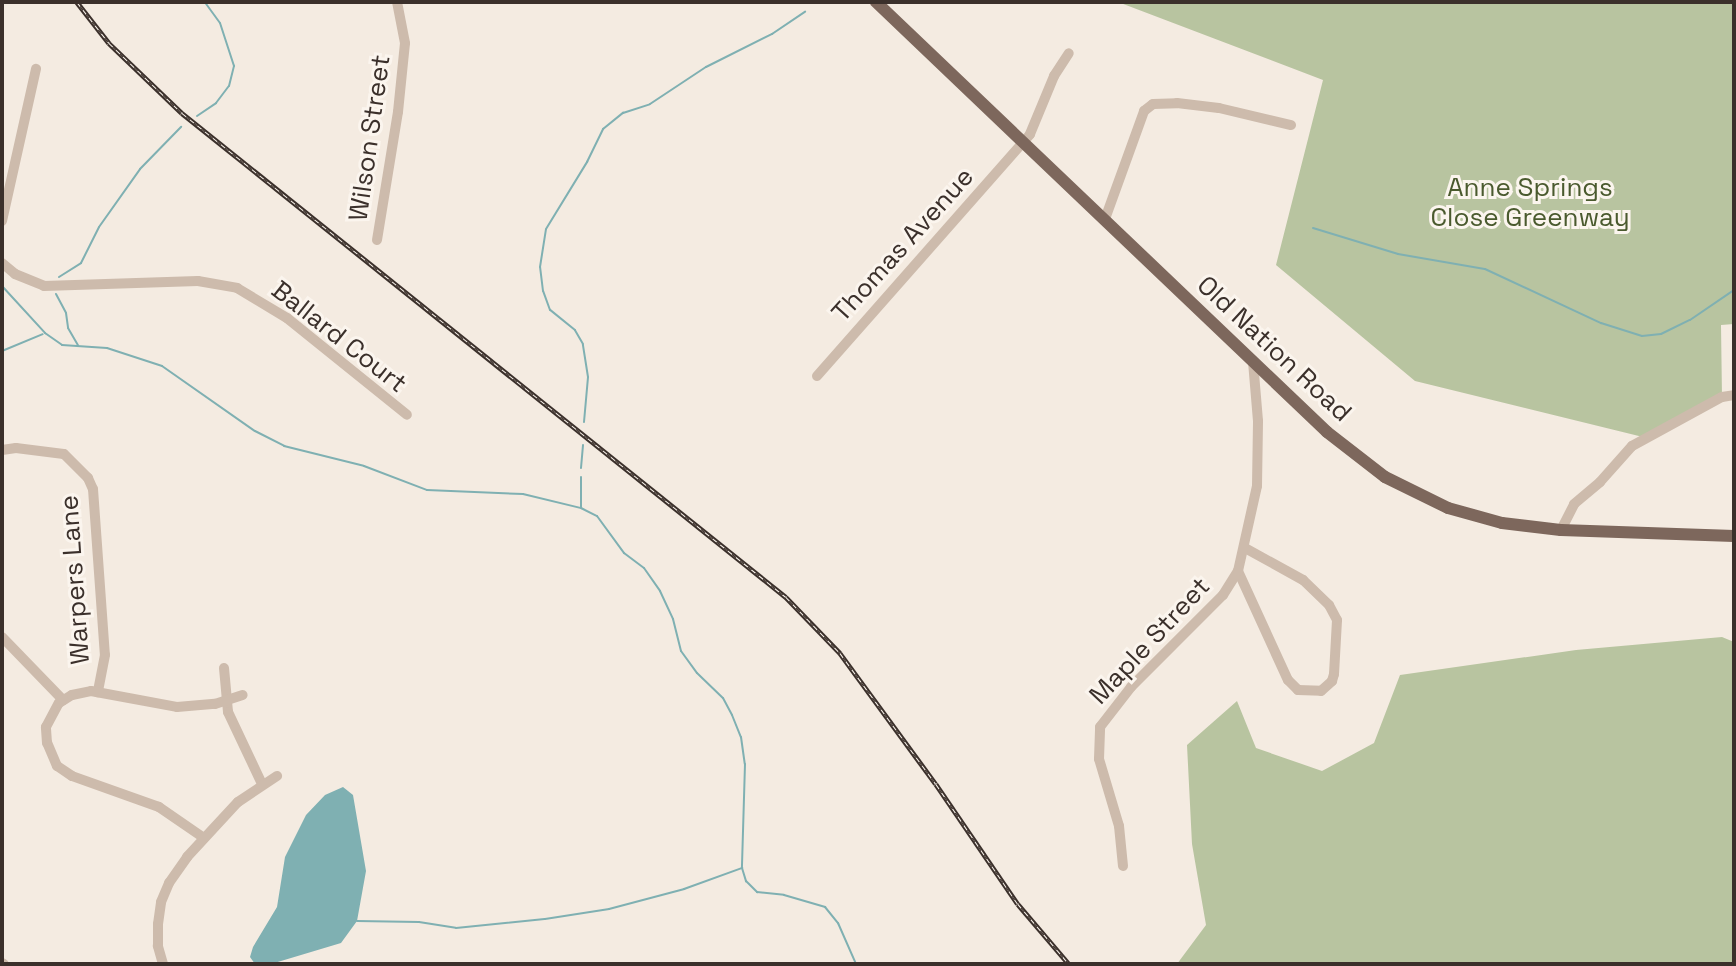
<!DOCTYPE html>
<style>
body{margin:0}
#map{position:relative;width:1736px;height:966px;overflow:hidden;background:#f4ebe1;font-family:"Space Grotesk",sans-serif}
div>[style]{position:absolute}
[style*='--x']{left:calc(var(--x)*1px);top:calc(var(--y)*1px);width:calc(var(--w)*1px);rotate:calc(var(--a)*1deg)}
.green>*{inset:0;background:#b8c4a0}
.water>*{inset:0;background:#7fb0b2}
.stream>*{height:2px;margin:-1px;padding:0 1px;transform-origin:1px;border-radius:1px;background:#7fb0b2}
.minor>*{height:10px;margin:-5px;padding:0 5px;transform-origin:5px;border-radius:5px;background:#cdbbac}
.major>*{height:12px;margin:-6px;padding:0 6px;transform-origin:6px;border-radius:6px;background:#7d675c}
.rail>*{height:4.5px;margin-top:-2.25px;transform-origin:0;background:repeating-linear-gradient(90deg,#fbf5ee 0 5px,#3b302b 0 10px);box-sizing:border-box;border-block:2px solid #3b302b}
span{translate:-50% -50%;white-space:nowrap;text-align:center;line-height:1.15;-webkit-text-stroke:6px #fbf5ee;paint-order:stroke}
.street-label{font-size:26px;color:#3b302b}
.park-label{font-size:26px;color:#4a5a2e}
.frame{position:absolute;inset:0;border:4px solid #3b302b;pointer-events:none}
</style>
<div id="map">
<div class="green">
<div style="clip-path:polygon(1118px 2px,1734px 2px,1734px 324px,1721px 325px,1722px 397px,1647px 438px,1415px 381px,1276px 265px,1323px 80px)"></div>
<div style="clip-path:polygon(1722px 637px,1734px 642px,1734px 964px,1177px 964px,1206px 925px,1192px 844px,1187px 745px,1237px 701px,1256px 748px,1322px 771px,1374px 743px,1400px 675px,1576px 650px)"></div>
</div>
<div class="water">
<div style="clip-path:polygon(343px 787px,353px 795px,366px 871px,357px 921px,341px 943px,271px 964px,255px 964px,250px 957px,253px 947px,277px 907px,285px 857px,306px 815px,325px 795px)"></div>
</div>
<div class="stream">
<div style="--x:197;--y:116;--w:23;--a:-34"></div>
<div style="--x:216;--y:103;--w:21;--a:-53"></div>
<div style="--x:229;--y:86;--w:21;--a:-76"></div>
<div style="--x:234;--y:66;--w:45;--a:-108"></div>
<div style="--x:220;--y:23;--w:26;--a:-126"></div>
<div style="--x:1313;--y:228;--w:89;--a:17"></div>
<div style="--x:1398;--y:254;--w:88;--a:9.8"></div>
<div style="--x:1485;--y:269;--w:128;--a:25"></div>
<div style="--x:1601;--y:323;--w:43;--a:17.6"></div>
<div style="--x:1642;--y:336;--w:19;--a:-6"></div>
<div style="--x:1661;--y:334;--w:32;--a:-26"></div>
<div style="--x:1690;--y:320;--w:53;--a:-34.3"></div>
<div style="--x:59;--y:277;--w:26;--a:-32"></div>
<div style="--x:81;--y:263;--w:40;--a:-63.4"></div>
<div style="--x:99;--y:227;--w:71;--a:-54.7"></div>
<div style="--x:140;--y:169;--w:59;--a:-45.7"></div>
<div style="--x:2;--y:286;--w:64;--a:47.5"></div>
<div style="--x:45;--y:333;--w:21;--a:35"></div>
<div style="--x:62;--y:345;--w:45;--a:3.8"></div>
<div style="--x:107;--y:348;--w:58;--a:18.1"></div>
<div style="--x:162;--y:366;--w:113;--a:35"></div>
<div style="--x:255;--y:431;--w:33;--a:27"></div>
<div style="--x:284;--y:446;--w:82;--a:14"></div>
<div style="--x:364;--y:466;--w:67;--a:20.9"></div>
<div style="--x:427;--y:490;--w:96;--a:2.4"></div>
<div style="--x:523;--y:494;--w:60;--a:13.6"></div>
<div style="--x:581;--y:508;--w:18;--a:27"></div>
<div style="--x:597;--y:516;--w:46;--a:53.9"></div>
<div style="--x:624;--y:553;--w:25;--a:37"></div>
<div style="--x:644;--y:568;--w:28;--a:55"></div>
<div style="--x:660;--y:591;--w:31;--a:65"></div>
<div style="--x:673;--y:619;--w:33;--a:76"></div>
<div style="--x:681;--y:651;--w:27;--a:54"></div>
<div style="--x:697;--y:673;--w:36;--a:44"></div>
<div style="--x:723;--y:698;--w:19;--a:62"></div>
<div style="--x:732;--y:715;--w:24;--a:68"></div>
<div style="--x:741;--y:737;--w:27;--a:82"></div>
<div style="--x:745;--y:764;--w:104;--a:91.7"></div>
<div style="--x:742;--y:868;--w:14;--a:73"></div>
<div style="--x:746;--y:881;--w:16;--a:45"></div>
<div style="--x:757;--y:892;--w:27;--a:6"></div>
<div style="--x:784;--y:895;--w:43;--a:16.3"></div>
<div style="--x:825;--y:907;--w:21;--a:51"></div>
<div style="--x:838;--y:923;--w:45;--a:66.3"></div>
<div style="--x:56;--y:294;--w:21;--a:62"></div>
<div style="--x:66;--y:313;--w:15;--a:82"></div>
<div style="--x:68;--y:328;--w:20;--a:60"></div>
<div style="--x:2;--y:351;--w:44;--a:-22.5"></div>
<div style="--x:584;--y:422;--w:45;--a:-84.9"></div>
<div style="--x:588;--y:377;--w:33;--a:-99"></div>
<div style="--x:583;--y:344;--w:16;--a:-120"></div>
<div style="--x:575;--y:330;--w:32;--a:-141"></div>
<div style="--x:550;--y:310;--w:20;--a:-110"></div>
<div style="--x:543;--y:291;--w:24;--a:-97"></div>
<div style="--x:540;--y:267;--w:38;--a:-81"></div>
<div style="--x:546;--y:229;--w:79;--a:-58.5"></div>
<div style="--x:587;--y:162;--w:37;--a:-64"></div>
<div style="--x:603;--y:129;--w:26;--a:-39"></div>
<div style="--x:623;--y:113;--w:28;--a:-18"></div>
<div style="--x:650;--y:104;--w:67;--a:-33.5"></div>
<div style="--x:706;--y:67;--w:74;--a:-26.6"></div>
<div style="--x:772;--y:34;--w:40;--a:-34"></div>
<div style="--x:581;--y:468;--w:23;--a:-85"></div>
<div style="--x:581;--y:507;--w:30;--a:-90"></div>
<div style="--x:357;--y:921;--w:62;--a:0.9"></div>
<div style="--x:419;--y:922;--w:37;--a:9"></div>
<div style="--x:456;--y:928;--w:89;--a:-5.8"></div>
<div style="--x:545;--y:919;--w:65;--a:-8.9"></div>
<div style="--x:609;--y:909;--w:78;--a:-14.9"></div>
<div style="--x:684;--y:889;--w:62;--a:-19.9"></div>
</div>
<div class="minor">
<div style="--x:1105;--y:219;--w:115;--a:-70.1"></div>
<div style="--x:1144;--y:111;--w:11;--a:-38"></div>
<div style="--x:1153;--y:104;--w:24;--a:-2"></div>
<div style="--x:1177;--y:103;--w:42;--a:6.8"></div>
<div style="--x:1219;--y:108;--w:74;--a:13.3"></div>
<div style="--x:2;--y:221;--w:156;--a:-77.4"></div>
<div style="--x:377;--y:240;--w:130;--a:-80.7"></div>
<div style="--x:398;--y:112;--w:69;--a:-84.2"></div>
<div style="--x:405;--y:43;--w:42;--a:-101"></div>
<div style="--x:2;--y:263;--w:17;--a:40"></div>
<div style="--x:15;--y:274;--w:31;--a:22"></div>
<div style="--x:44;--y:286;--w:154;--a:-1.9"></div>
<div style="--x:198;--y:281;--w:40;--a:10"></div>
<div style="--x:237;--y:288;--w:58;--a:31"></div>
<div style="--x:287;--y:318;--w:154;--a:38.9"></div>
<div style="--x:817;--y:376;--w:322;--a:-48.6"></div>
<div style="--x:1030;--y:134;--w:63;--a:-67.5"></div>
<div style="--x:1054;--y:76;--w:27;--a:-57"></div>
<div style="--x:2;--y:450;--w:14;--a:-8"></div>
<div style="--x:16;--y:448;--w:48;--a:7.1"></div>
<div style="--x:64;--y:454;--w:34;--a:45"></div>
<div style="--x:88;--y:478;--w:12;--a:66"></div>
<div style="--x:93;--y:489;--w:166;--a:85.9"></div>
<div style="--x:105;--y:655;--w:38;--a:101"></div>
<div style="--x:1561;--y:530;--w:29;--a:-63"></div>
<div style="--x:1574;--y:504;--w:34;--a:-40"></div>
<div style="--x:1600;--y:482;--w:48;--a:-48.4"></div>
<div style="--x:1632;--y:446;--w:102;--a:-28.6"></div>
<div style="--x:1722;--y:397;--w:12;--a:-9"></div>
<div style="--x:1238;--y:571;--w:120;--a:65.4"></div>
<div style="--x:1288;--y:680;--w:14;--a:45"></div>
<div style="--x:1298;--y:690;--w:23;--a:2"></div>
<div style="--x:1321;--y:691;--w:15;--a:-42"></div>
<div style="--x:1332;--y:681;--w:7;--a:-74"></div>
<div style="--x:1334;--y:674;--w:54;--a:-86.8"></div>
<div style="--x:1337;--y:620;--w:17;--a:-118"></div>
<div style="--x:1329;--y:605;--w:36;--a:-136"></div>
<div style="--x:1303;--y:580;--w:66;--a:-151.1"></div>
<div style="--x:2;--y:637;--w:88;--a:45.9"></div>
<div style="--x:224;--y:668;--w:44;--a:84.8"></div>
<div style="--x:228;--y:712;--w:80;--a:64.7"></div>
<div style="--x:204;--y:838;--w:55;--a:-145.4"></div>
<div style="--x:159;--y:807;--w:92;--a:-160.4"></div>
<div style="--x:72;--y:776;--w:18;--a:-146"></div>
<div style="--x:57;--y:766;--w:25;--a:-113"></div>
<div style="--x:47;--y:743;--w:16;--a:-94"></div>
<div style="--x:46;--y:727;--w:27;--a:-62"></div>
<div style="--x:59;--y:703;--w:15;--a:-32"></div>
<div style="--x:72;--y:695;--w:19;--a:-12"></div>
<div style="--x:91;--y:691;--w:87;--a:10.5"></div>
<div style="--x:177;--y:707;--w:38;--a:-5"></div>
<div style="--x:215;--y:704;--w:29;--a:-18"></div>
<div style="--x:1123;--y:866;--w:40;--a:-95.7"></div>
<div style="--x:1119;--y:826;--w:70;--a:-106.6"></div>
<div style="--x:1099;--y:759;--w:32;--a:-88"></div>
<div style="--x:1100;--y:727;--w:51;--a:-52.2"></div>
<div style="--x:1131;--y:687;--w:130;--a:-45"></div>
<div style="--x:1223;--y:595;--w:28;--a:-58"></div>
<div style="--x:1238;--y:571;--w:87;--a:-77.4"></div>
<div style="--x:1257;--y:486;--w:65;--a:-89.1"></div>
<div style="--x:1258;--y:421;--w:59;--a:-94.8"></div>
<div style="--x:2;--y:963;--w:2;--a:27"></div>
<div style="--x:163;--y:964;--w:19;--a:-106"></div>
<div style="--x:158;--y:946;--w:22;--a:-90"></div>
<div style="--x:158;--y:924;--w:22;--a:-82"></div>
<div style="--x:161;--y:902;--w:21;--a:-67"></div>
<div style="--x:169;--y:883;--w:32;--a:-55"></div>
<div style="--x:187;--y:857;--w:75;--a:-47.2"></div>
<div style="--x:238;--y:802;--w:47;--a:-33.7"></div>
</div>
<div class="major">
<div style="--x:876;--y:2;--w:623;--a:43.63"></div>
<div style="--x:1327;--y:432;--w:73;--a:37.8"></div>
<div style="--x:1385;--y:477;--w:70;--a:26.2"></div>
<div style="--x:1448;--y:508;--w:56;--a:15.5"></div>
<div style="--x:1502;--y:523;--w:59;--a:6.8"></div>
<div style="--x:1561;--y:530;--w:173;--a:2"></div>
</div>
<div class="rail">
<div style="--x:77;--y:2;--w:52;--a:52"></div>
<div style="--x:109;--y:43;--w:101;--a:43.8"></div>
<div style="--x:182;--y:113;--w:774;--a:38.71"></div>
<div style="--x:786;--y:597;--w:78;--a:46"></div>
<div style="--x:840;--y:653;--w:162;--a:53.8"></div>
<div style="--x:936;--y:784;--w:145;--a:55.7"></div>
<div style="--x:1018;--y:904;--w:79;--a:49.6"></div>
</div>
<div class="street-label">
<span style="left:370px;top:138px;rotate:-82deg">Wilson Street</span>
<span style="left:903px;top:245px;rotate:-48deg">Thomas Avenue</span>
<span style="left:339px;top:337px;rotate:38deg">Ballard Court</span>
<span style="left:1274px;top:349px;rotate:43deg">Old Nation Road</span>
<span style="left:75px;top:580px;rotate:-94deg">Warpers Lane</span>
<span style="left:1150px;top:641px;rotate:-47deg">Maple Street</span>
</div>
<div class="park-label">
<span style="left:1530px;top:203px">Anne Springs<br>Close Greenway</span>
</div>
<div class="frame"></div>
</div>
